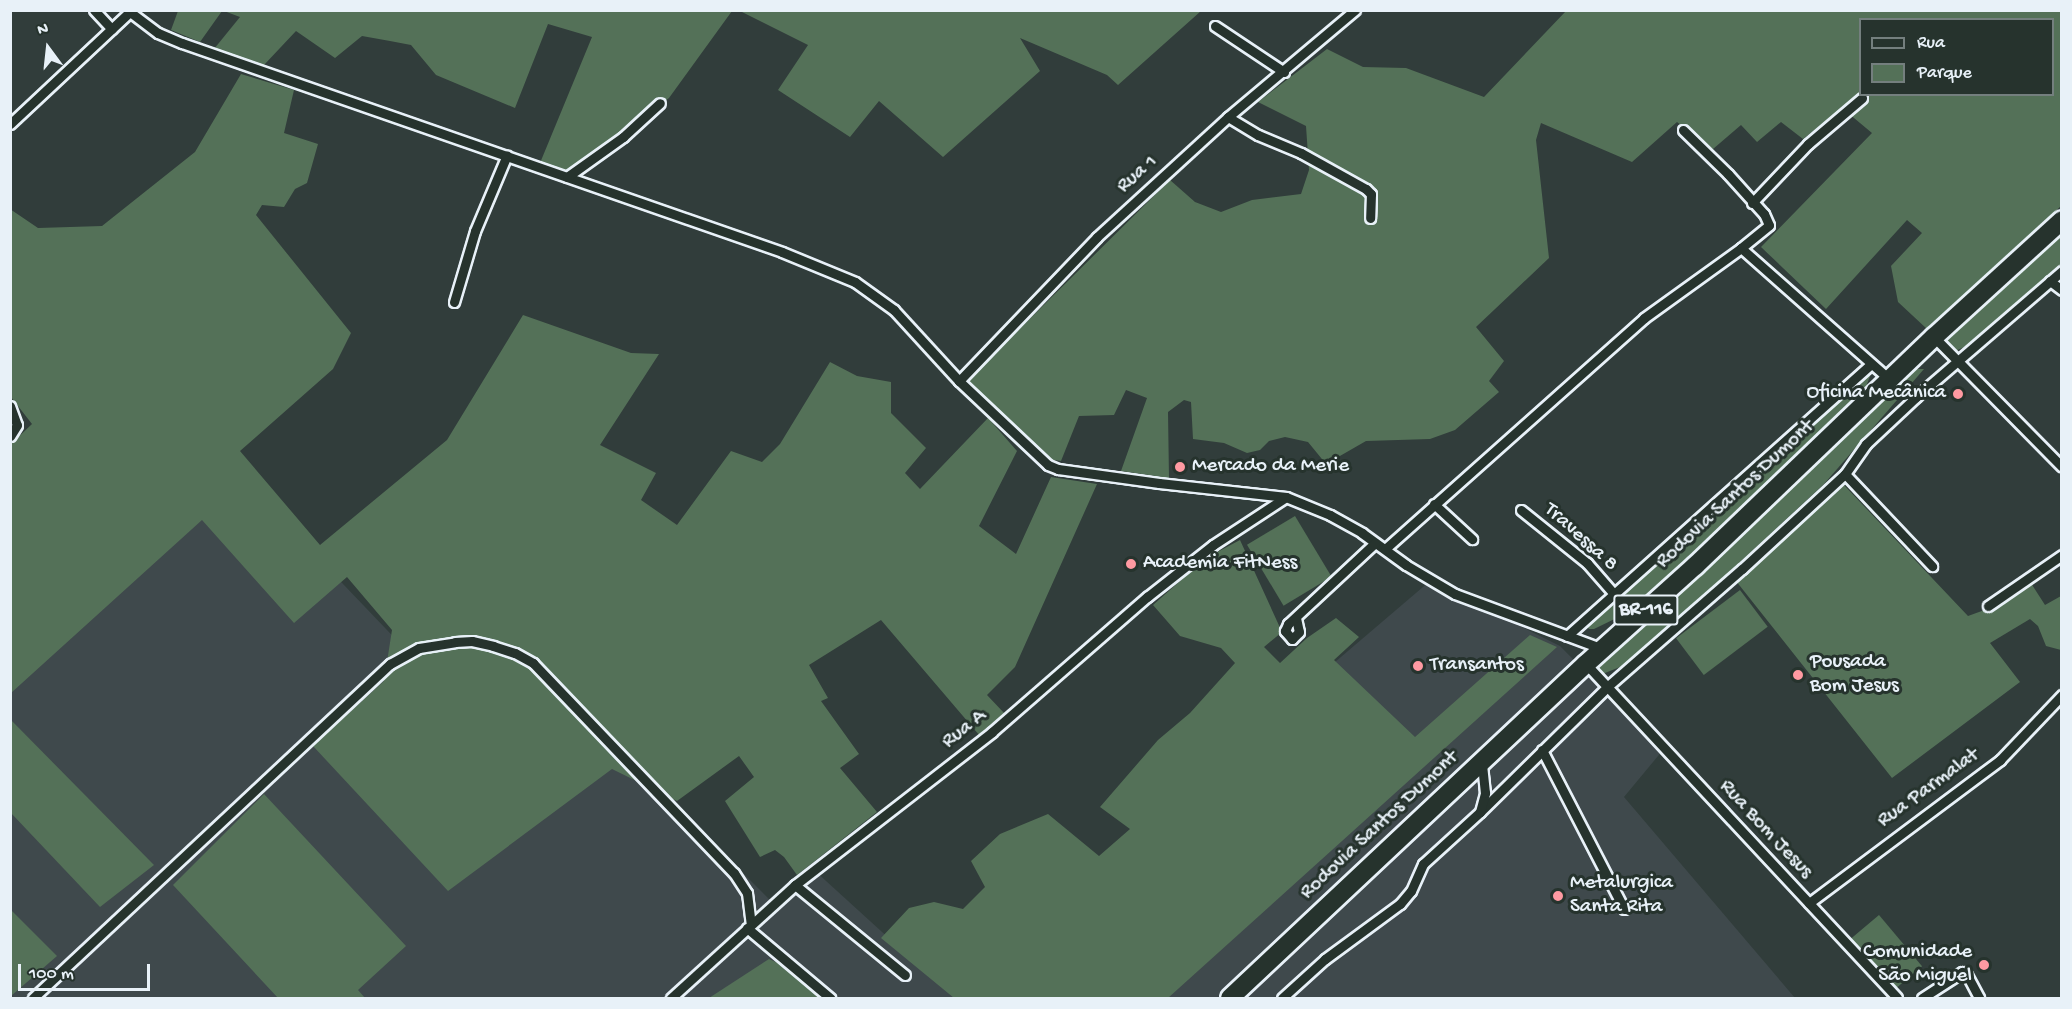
<!DOCTYPE html>
<meta charset="utf-8">
<style>
body{margin:0}
#map{position:relative;width:2072px;height:1009px;overflow:hidden;background:#313d3b;font-family:"Gochi Hand",sans-serif}
div>[style]{position:absolute}
[style*='--x']{left:calc(var(--x)*1px);top:calc(var(--y)*1px);width:calc(var(--w)*1px);rotate:calc(var(--a)*1deg)}
.built>*{inset:0;background:#3f494c}
.green>*{inset:0;background:#547158;transform-origin:0 0}
.roads{filter:drop-shadow(2px 0 #e8f1f8) drop-shadow(-2px 0 #e8f1f8) drop-shadow(0 2px #e8f1f8) drop-shadow(0 -2px #e8f1f8)}
.street>*{height:9px;margin:-4.5px;padding:0 4.5px;transform-origin:4.5px;border-radius:4.5px;background:#26332d}
.highway>*{height:18px;margin:-9px;padding:0 9px;transform-origin:9px;border-radius:9px;background:#26332d}
.dots>*{width:16px;height:16px;translate:-50% -50%;box-sizing:border-box;border:3px solid #26332d;border-radius:50%}
span{translate:-50% -50%;white-space:nowrap;text-align:center;line-height:1.15;-webkit-text-stroke:6px #26332d;paint-order:stroke}
.shield-label span{padding:2px 4px;background:#26332d;border:2px solid;border-radius:4px;-webkit-text-stroke-width:0}
.shield-label{font-size:20px;color:#e8f1f8;font-weight:700}
.street-label{font-size:21px;color:#e8f1f8}
.poi-label{font-size:21px;color:#e8f1f8}
.right{translate:-100% -50%;text-align:right}
.left{translate:0 -50%;text-align:left}
.frame{position:absolute;inset:0;border:12px solid #e8f1f8;pointer-events:none}
.legend{position:absolute;left:1859px;top:18px;width:195px;height:78px;box-sizing:border-box;background:#26332d;border:2px solid #747f7e;margin:0;padding:8px 10px;list-style:none;font-size:18px;color:#e8f1f8}
.legend li{display:flex;align-items:center;gap:12px;height:30px}
.legend b{width:30px;border:2px solid #747f7e}
.north{position:absolute;left:18px;top:18px;width:60px;height:60px;-webkit-text-stroke:4px #26332d;paint-order:stroke;rotate:345deg;font-size:16px;font-weight:700;line-height:24px;text-align:center;color:#e8f1f8}
.north::after{content:'';display:block;margin:auto;width:21px;height:27px;background:#e8f1f8;clip-path:polygon(50% 0,100% 100%,50% 72%,0 100%)}
.scale{position:absolute;left:18px;top:964px;width:132px;height:27px;box-sizing:border-box;border:3px solid #e8f1f8;border-top:0;padding-left:8px;font-size:18px;line-height:21px;white-space:nowrap;color:#e8f1f8;-webkit-text-stroke:4px #26332d;paint-order:stroke}
</style>
<div id="map">
<div class="built">
<div style="clip-path:polygon(238px 474px,408px 652px,533px 663px,774px 904px,814px 870px,948px 992px,1430px 581px,1560px 646px,1663px 750px,1624px 797px,1795px 998px,11px 998px,10px 673px)"></div>
</div>
<div class="green">
<div style="clip-path:polygon(178px 11px,178px 10px,222px 11px,200px 42px,171px 30px)"></div>
<div style="clip-path:polygon(224px 11px,732px 11px,669px 98px,569px 172px,540px 163px,592px 37px,548px 24px,515px 108px,436px 75px,411px 45px,390px 41px,362px 36px,335px 58px,296px 31px,264px 65px,214px 49px,240px 17px)"></div>
<div style="clip-path:polygon(740px 11px,1201px 11px,1118px 85px,1107px 75px,1020px 38px,1040px 71px,943px 157px,879px 101px,850px 137px,778px 90px,808px 45px)"></div>
<div style="clip-path:polygon(evenodd,1566px 11px,2061px 11px,2061px 206px,1927px 329px,1898px 302px,1891px 266px,1922px 233px,1907px 220px,1826px 309px,1761px 247px,1872px 133px,1842px 108px,1803px 139px,1781px 122px,1757px 142px,1741px 125px,1713px 149px,1677px 122px,1632px 162px,1541px 123px,1536px 140px,1549px 258px,1476px 327px,1504px 361px,1489px 381px,1499px 392px,1455px 430px,1430px 439px,1366px 441px,1326px 464px,1308px 442px,1285px 437px,1269px 441px,1260px 450px,1247px 453px,1224px 443px,1193px 439px,1191px 402px,1184px 400px,1168px 412px,1169px 478px,1121px 471px,1147px 398px,1126px 390px,1114px 415px,1079px 416px,1061px 461px,1048px 459px,970px 385px,969px 379px,1170px 180px,1195px 202px,1221px 212px,1252px 200px,1301px 194px,1309px 170px,1306px 126px,1258px 102px,1327px 49px,1363px 67px,1406px 68px,1484px 97px,1566px 11px,1860px 20px,2052px 20px,2052px 94px,1860px 94px,1860px 20px)"></div>
<div style="clip-path:polygon(241px 74px,294px 90px,284px 133px,318px 144px,307px 183px,295px 189px,284px 207px,262px 205px,256px 215px,351px 333px,333px 369px,240px 451px,320px 545px,447px 440px,523px 315px,631px 353px,659px 354px,600px 445px,656px 473px,641px 500px,677px 525px,731px 451px,762px 462px,780px 444px,830px 362px,857px 376px,891px 382px,891px 413px,926px 448px,905px 473px,920px 489px,988px 418px,1017px 451px,979px 526px,1016px 554px,1051px 477px,1097px 484px,1015px 667px,987px 695px,1005px 714px,980px 736px,881px 620px,809px 665px,828px 698px,821px 701px,859px 754px,840px 768px,877px 812px,797px 875px,784px 857px,775px 850px,760px 857px,725px 801px,754px 777px,739px 756px,677px 801px,612px 769px,448px 891px,313px 746px,384px 681px,392px 630px,347px 577px,294px 623px,202px 520px,11px 693px,11px 444px,32px 424px,11px 397px,10px 209px,38px 228px,102px 226px,195px 152px)"></div>
<div style="clip-path:polygon(2061px 232px,2061px 264px,1971px 344px,1951px 353px,1942px 344px)"></div>
<div style="clip-path:polygon(1917px 369px,1924px 369px,1824px 484px,1652px 644px,1625px 665px,1600px 675px,1596px 670px)"></div>
<div style="clip-path:polygon(1866px 374px,1870px 376px,1866px 387px,1633px 610px,1594px 629px,1589px 629px,1586px 625px,1691px 527px,1698px 525px,1723px 505px,1739px 487px,1790px 445px)"></div>
<div style="clip-path:polygon(1843px 484px,1968px 616px,1990px 608px,2029px 580px,2045px 605px,2061px 596px,2061px 650px,2046px 646px,2038px 626px,2030px 619px,1990px 643px,2020px 682px,1892px 778px,1736px 581px)"></div>
<div style="left:1295px;top:516px;width:71px;height:56px;rotate:59deg"></div>
<div style="clip-path:polygon(1240px 540px,1282px 632px,1264px 647px,1280px 663px,1307px 638px,1336px 618px,1359px 637px,1334px 660px,1415px 737px,1530px 635px,1557px 647px,1168px 998px,954px 998px,881px 938px,909px 908px,934px 902px,963px 909px,985px 887px,971px 861px,1000px 834px,1048px 814px,1099px 856px,1130px 829px,1100px 807px,1158px 740px,1190px 713px,1235px 663px,1221px 648px,1180px 636px,1153px 605px,1206px 558px)"></div>
<div style="left:1740px;top:590px;width:46px;height:80px;rotate:53deg"></div>
<div style="clip-path:polygon(10px 719px,154px 865px,100px 907px,11px 813px)"></div>
<div style="clip-path:polygon(264px 794px,406px 946px,358px 990px,365px 998px,278px 998px,173px 885px)"></div>
<div style="clip-path:polygon(10px 909px,57px 956px,11px 996px,10px 996px)"></div>
<div style="left:1879px;top:915px;width:67px;height:38px;rotate:50deg"></div>
<div style="clip-path:polygon(769px 959px,782px 965px,825px 998px,709px 998px)"></div>
</div>
<div class="roads">
<div class="street">
<div style="--x:94;--y:10;--w:26;--a:47"></div>
<div style="--x:130;--y:12;--w:35;--a:37"></div>
<div style="--x:158;--y:33;--w:26;--a:23"></div>
<div style="--x:182;--y:43;--w:635;--a:19.2"></div>
<div style="--x:782;--y:252;--w:79;--a:22.3"></div>
<div style="--x:855;--y:282;--w:48;--a:35.7"></div>
<div style="--x:894;--y:310;--w:96;--a:47.5"></div>
<div style="--x:959;--y:381;--w:122;--a:43.3"></div>
<div style="--x:1048;--y:465;--w:11;--a:22"></div>
<div style="--x:1058;--y:469;--w:102;--a:7.9"></div>
<div style="--x:1159;--y:483;--w:128;--a:6.3"></div>
<div style="--x:1286;--y:497;--w:48;--a:22.2"></div>
<div style="--x:1330;--y:515;--w:37;--a:29"></div>
<div style="--x:1362;--y:533;--w:54;--a:36"></div>
<div style="--x:1406;--y:565;--w:57;--a:30.6"></div>
<div style="--x:1455;--y:594;--w:158;--a:20.4"></div>
<div style="--x:1215;--y:26;--w:83;--a:33.7"></div>
<div style="--x:1228;--y:117;--w:35;--a:31"></div>
<div style="--x:1258;--y:135;--w:47;--a:22.7"></div>
<div style="--x:1301;--y:153;--w:74;--a:29"></div>
<div style="--x:1366;--y:189;--w:7;--a:45"></div>
<div style="--x:1371;--y:194;--w:24;--a:92"></div>
<div style="--x:10;--y:124;--w:167;--a:-43.1"></div>
<div style="--x:567;--y:177;--w:69;--a:-35.5"></div>
<div style="--x:623;--y:137;--w:50;--a:-42.6"></div>
<div style="--x:1752;--y:203;--w:81;--a:-46.5"></div>
<div style="--x:1808;--y:144;--w:71;--a:-40.4"></div>
<div style="--x:1741;--y:248;--w:199;--a:41.5"></div>
<div style="--x:2050;--y:281;--w:15;--a:37"></div>
<div style="--x:454;--y:302;--w:74;--a:-73.5"></div>
<div style="--x:475;--y:231;--w:82;--a:-67.2"></div>
<div style="--x:1934;--y:337;--w:182;--a:45.4"></div>
<div style="--x:959;--y:381;--w:199;--a:-46.2"></div>
<div style="--x:1097;--y:237;--w:178;--a:-42.5"></div>
<div style="--x:1228;--y:117;--w:166;--a:-40.1"></div>
<div style="--x:10;--y:406;--w:20;--a:70"></div>
<div style="--x:17;--y:425;--w:13;--a:122"></div>
<div style="--x:1845;--y:474;--w:127;--a:46.6"></div>
<div style="--x:1434;--y:504;--w:52;--a:42.6"></div>
<div style="--x:1521;--y:510;--w:85;--a:38.8"></div>
<div style="--x:1587;--y:563;--w:41;--a:48.9"></div>
<div style="--x:1385;--y:549;--w:347;--a:-41.7"></div>
<div style="--x:1644;--y:318;--w:120;--a:-35.8"></div>
<div style="--x:1741;--y:248;--w:36;--a:-39"></div>
<div style="--x:1769;--y:225;--w:12;--a:-114"></div>
<div style="--x:1764;--y:214;--w:54;--a:-132"></div>
<div style="--x:1728;--y:174;--w:63;--a:-135.6"></div>
<div style="--x:1988;--y:606;--w:90;--a:-34.6"></div>
<div style="--x:1296;--y:618;--w:14;--a:78"></div>
<div style="--x:1299;--y:632;--w:10;--a:135"></div>
<div style="--x:1292;--y:639;--w:11;--a:-131"></div>
<div style="--x:1285;--y:631;--w:8;--a:-67"></div>
<div style="--x:1288;--y:624;--w:119;--a:-43"></div>
<div style="--x:1567;--y:636;--w:407;--a:-41.8"></div>
<div style="--x:1586;--y:664;--w:456;--a:47"></div>
<div style="--x:1542;--y:750;--w:179;--a:62.7"></div>
<div style="--x:1480;--y:812;--w:178;--a:-44.5"></div>
<div style="--x:1607;--y:687;--w:179;--a:-41.2"></div>
<div style="--x:1742;--y:569;--w:140;--a:-42.7"></div>
<div style="--x:1845;--y:474;--w:37;--a:-55"></div>
<div style="--x:1866;--y:444;--w:69;--a:-43.2"></div>
<div style="--x:1916;--y:397;--w:193;--a:-40.8"></div>
<div style="--x:795;--y:885;--w:142;--a:39.3"></div>
<div style="--x:1809;--y:903;--w:239;--a:-36.8"></div>
<div style="--x:2000;--y:760;--w:90;--a:-46.4"></div>
<div style="--x:747;--y:928;--w:109;--a:40.1"></div>
<div style="--x:33;--y:998;--w:489;--a:-43.1"></div>
<div style="--x:390;--y:664;--w:33;--a:-29"></div>
<div style="--x:419;--y:648;--w:36;--a:-9"></div>
<div style="--x:455;--y:642;--w:17;--a:-3"></div>
<div style="--x:472;--y:641;--w:22;--a:13"></div>
<div style="--x:493;--y:646;--w:23;--a:18"></div>
<div style="--x:515;--y:653;--w:21;--a:29"></div>
<div style="--x:533;--y:663;--w:291;--a:46.3"></div>
<div style="--x:734;--y:873;--w:24;--a:57"></div>
<div style="--x:747;--y:893;--w:31;--a:83"></div>
<div style="--x:671;--y:998;--w:168;--a:-42.3"></div>
<div style="--x:795;--y:885;--w:249;--a:-37.8"></div>
<div style="--x:992;--y:732;--w:206;--a:-41.1"></div>
<div style="--x:1147;--y:597;--w:84;--a:-38.2"></div>
<div style="--x:1213;--y:545;--w:87;--a:-33.3"></div>
<div style="--x:1282;--y:998;--w:58;--a:-42.2"></div>
<div style="--x:1325;--y:959;--w:93;--a:-36.3"></div>
<div style="--x:1400;--y:904;--w:17;--a:-50"></div>
<div style="--x:1411;--y:891;--w:30;--a:-66"></div>
<div style="--x:1423;--y:864;--w:77;--a:-42.4"></div>
<div style="--x:1480;--y:812;--w:20;--a:-75"></div>
<div style="--x:1485;--y:793;--w:31;--a:-96"></div>
<div style="--x:1922;--y:998;--w:48;--a:-33"></div>
<div style="--x:1962;--y:972;--w:6;--a:31"></div>
<div style="--x:1967;--y:975;--w:26;--a:62"></div>
</div>
<div class="highway">
<div style="--x:1230;--y:998;--w:488;--a:-43.2"></div>
<div style="--x:1586;--y:664;--w:147;--a:-42"></div>
<div style="--x:1695;--y:566;--w:331;--a:-43.8"></div>
<div style="--x:1934;--y:337;--w:173;--a:-42.4"></div>
</div>
</div>
<div class="dots">
<div style="left:1958px;top:394px;background:#ff9aa2"></div>
<div style="left:1180px;top:467px;background:#ff9aa2"></div>
<div style="left:1131px;top:564px;background:#ff9aa2"></div>
<div style="left:1418px;top:666px;background:#ff9aa2"></div>
<div style="left:1798px;top:675px;background:#ff9aa2"></div>
<div style="left:1558px;top:896px;background:#ff9aa2"></div>
<div style="left:1984px;top:965px;background:#ff9aa2"></div>
</div>
<div class="shield-label">
<span style="left:1646px;top:610px">BR-116</span>
</div>
<div class="street-label">
<span style="left:1138px;top:175px;rotate:-42deg">Rua 1</span>
<span style="left:1736px;top:495px;rotate:-43deg">Rodovia Santos Dumont</span>
<span style="left:1580px;top:538px;rotate:42deg">Travessa 8</span>
<span style="left:965px;top:730px;rotate:-38deg">Rua A</span>
<span style="left:1929px;top:789px;rotate:-36deg">Rua Parmalat</span>
<span style="left:1380px;top:826px;rotate:-43deg">Rodovia Santos Dumont</span>
<span style="left:1765px;top:830px;rotate:47deg">Rua Bom Jesus</span>
</div>
<div class="poi-label">
<span class="right" style="left:1946px;top:394px">Oficina Mecânica</span>
<span class="left" style="left:1192px;top:467px">Mercado da Merie</span>
<span class="left" style="left:1143px;top:564px">Academia FitNess</span>
<span class="left" style="left:1810px;top:675px">Pousada<br>Bom Jesus</span>
<span class="left" style="left:1430px;top:666px">Transantos</span>
<span class="left" style="left:1570px;top:896px">Metalurgica<br>Santa Rita</span>
<span class="right" style="left:1972px;top:965px">Comunidade<br>São Miguel</span>
</div>
<div class="frame"></div>
<ul class="legend">
<li><b style="height:8px;background:#26332d"></b>Rua</li>
<li><b style="height:16px;background:#547158"></b>Parque</li>
</ul>
<div class="north">N</div>
<div class="scale">100 m</div>
</div>
